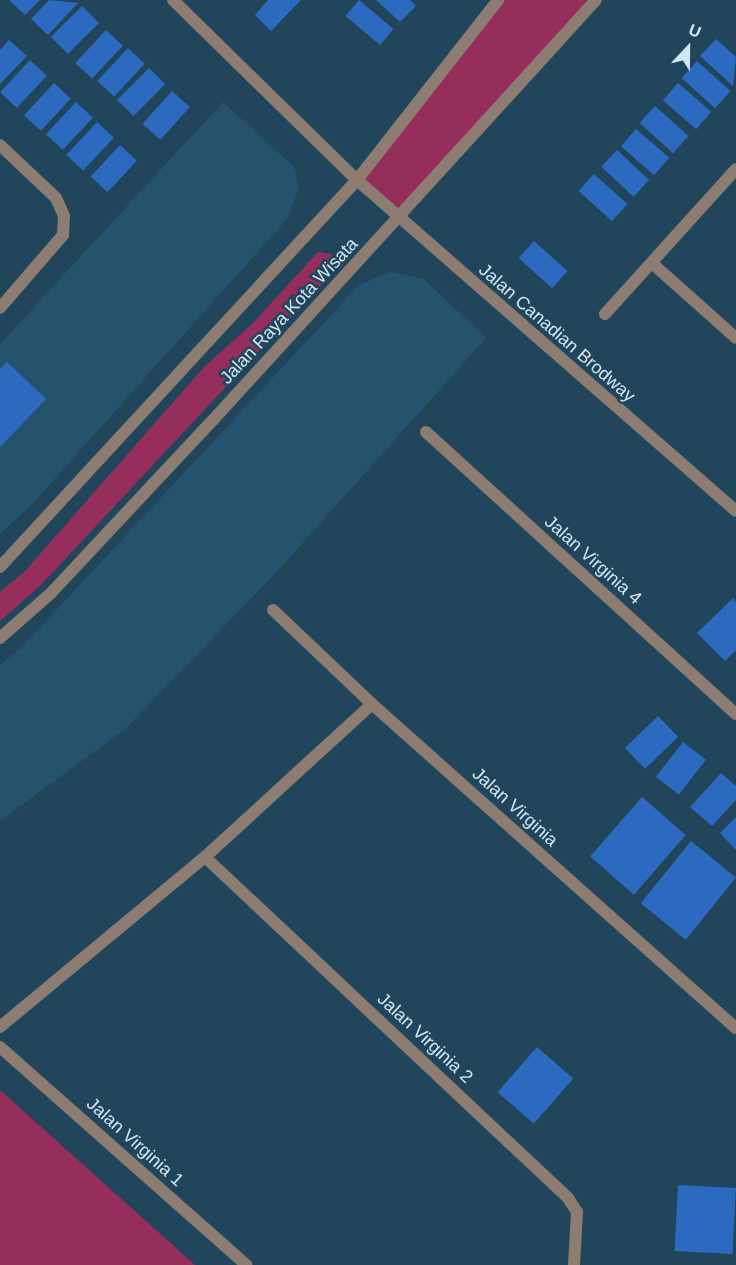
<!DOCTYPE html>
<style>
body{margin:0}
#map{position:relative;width:736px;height:1265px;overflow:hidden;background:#21465c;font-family:Helvetica,sans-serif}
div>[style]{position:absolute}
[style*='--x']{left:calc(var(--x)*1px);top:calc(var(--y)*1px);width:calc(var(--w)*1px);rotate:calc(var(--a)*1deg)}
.built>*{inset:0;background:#25526d}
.green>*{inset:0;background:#962e5b}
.building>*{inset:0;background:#2c6ac0;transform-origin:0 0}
.minor>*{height:12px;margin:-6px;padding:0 6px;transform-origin:6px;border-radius:6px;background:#8c7c71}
.tertiary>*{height:12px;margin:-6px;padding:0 6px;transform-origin:6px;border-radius:6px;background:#8c7c71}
span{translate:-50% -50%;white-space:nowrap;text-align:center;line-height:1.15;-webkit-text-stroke:5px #21465c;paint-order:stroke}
.street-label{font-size:18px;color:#d2e6f4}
.north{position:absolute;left:658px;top:18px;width:60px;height:60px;-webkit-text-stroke:4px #21465c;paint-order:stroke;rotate:22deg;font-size:16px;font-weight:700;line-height:24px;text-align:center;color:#d2e6f4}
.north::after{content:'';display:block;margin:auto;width:21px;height:27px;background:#d2e6f4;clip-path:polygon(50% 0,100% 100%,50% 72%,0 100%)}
</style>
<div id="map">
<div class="built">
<div style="clip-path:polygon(223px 102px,294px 167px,299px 187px,288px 218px,34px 502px,0 534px,0 344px)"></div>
<div style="clip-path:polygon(390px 272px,424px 279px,486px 338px,273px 576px,125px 729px,0 821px,0 665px,21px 648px,359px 285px)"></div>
</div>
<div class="green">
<div style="clip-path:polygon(498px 0,596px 0,398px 219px,357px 180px)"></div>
<div style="clip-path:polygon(318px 252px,331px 254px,335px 264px,331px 274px,41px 585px,0 621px,0 592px,25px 571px,205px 366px,252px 324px)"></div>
<div style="clip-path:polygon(0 1091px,1px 1091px,195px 1265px,0 1265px)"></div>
</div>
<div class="building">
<div style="clip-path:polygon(9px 0,40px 0,25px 15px)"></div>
<div style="clip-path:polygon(49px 0,78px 3px,48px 35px,31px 19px)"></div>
<div style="clip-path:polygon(268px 0,301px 0,271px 31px,255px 15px)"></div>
<div style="left:359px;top:0;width:45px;height:21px;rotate:40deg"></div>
<div style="clip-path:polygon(376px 0,410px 0,416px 6px,400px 22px)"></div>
<div style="left:82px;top:6px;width:24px;height:44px;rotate:45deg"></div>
<div style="left:106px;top:30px;width:23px;height:45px;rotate:43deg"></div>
<div style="clip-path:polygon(716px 39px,736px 57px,733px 86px,700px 56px)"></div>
<div style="clip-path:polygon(9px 40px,27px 56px,0 84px,0 50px)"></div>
<div style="left:128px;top:48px;width:23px;height:45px;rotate:43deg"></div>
<div style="left:30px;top:60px;width:23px;height:44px;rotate:43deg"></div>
<div style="left:697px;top:61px;width:45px;height:23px;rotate:42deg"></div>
<div style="left:149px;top:68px;width:23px;height:45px;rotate:45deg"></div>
<div style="left:54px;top:83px;width:23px;height:44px;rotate:43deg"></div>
<div style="left:678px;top:83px;width:44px;height:23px;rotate:41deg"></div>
<div style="left:172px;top:91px;width:24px;height:44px;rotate:42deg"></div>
<div style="left:76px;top:102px;width:23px;height:44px;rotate:43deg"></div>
<div style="left:655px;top:106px;width:45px;height:23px;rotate:42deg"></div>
<div style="left:97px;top:122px;width:23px;height:45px;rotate:43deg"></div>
<div style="left:636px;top:129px;width:44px;height:23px;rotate:41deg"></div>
<div style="left:120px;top:145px;width:23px;height:43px;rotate:43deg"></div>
<div style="left:617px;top:150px;width:44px;height:23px;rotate:43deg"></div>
<div style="left:594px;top:174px;width:45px;height:23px;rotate:42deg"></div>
<div style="left:534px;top:241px;width:45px;height:23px;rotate:42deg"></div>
<div style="clip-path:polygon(7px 362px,46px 399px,0 447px,0 369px)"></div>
<div style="clip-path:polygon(733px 598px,736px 602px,736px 650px,725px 661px,697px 633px)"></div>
<div style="left:658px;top:716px;width:29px;height:46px;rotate:46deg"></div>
<div style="left:683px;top:742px;width:29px;height:44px;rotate:38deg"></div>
<div style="clip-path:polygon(721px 773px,736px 786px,736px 800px,712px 826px,690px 807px)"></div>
<div style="left:642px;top:797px;width:58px;height:79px;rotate:41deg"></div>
<div style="clip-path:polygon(736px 817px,736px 850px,720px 833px)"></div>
<div style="left:691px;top:841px;width:58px;height:80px;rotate:39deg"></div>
<div style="left:537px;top:1047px;width:48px;height:60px;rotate:41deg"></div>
<div style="left:678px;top:1185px;width:58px;height:66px;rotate:3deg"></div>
</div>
<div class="minor">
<div style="--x:173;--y:0;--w:257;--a:44.4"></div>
<div style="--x:0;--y:145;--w:77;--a:43.4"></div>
<div style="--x:56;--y:198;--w:20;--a:66"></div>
<div style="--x:64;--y:216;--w:19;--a:93"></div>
<div style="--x:63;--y:235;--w:96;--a:130.8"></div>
<div style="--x:653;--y:264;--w:111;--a:41.7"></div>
<div style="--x:605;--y:314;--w:195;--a:-47.9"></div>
<div style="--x:426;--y:432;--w:419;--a:42.3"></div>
<div style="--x:273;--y:610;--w:137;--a:43.5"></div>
<div style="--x:372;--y:704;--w:487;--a:41.7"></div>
<div style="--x:205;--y:857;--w:498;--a:43.2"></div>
<div style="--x:568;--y:1198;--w:17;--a:57"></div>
<div style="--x:577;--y:1212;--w:53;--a:93.2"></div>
<div style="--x:0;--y:1027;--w:266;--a:-39.7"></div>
<div style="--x:205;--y:857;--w:226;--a:-42.5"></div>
<div style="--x:0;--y:1047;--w:329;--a:41.5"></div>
</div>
<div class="tertiary">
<div style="--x:357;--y:180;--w:503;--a:41.13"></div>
<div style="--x:0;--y:567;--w:527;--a:-47.31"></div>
<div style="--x:357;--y:180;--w:229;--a:-51.9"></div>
<div style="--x:0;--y:638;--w:68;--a:-41.4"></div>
<div style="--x:51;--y:593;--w:237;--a:-46.9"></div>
<div style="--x:213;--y:420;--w:568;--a:-47.64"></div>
</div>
<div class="street-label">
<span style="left:289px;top:311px;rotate:-47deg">Jalan Raya Kota Wisata</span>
<span style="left:557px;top:333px;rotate:41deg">Jalan Canadian Brodway</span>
<span style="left:593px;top:560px;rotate:42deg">Jalan Virginia 4</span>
<span style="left:515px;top:807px;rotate:42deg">Jalan Virginia</span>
<span style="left:425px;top:1038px;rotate:43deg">Jalan Virginia 2</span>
<span style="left:135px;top:1142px;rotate:42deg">Jalan Virginia 1</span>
</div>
<div class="north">U</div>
</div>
